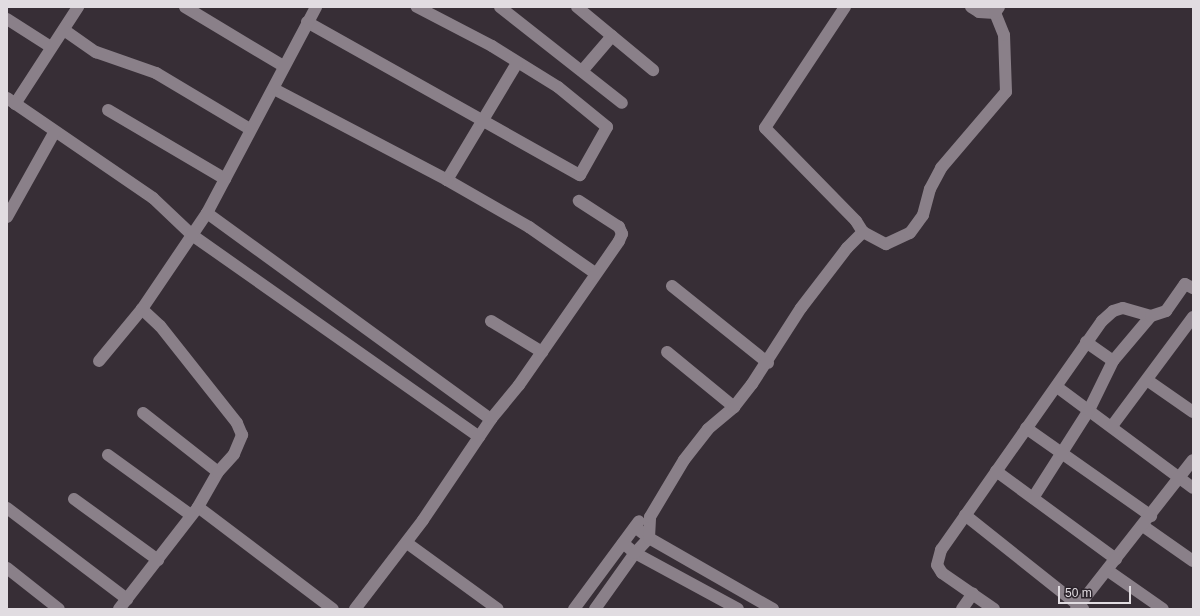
<!DOCTYPE html>
<style>
body{margin:0}
#map{position:relative;width:1200px;height:616px;overflow:hidden;background:#372e36;font-family:Arial,sans-serif}
div>[style]{position:absolute}
[style*='--x']{left:calc(var(--x)*1px);top:calc(var(--y)*1px);width:calc(var(--w)*1px);rotate:calc(var(--a)*1deg)}
.minor>*{height:12px;margin:-6px;padding:0 6px;transform-origin:6px;border-radius:6px;background:#8a8089}
span{translate:-50% -50%;white-space:nowrap;text-align:center;line-height:1.15;-webkit-text-stroke:4px #2c242c;paint-order:stroke}
.frame{position:absolute;inset:0;border:8px solid #e1dce1;pointer-events:none}
.scale{position:absolute;left:1058px;top:586px;width:73px;height:18px;box-sizing:border-box;border:2px solid #e1dce1;border-top:0;padding-left:5px;font-size:12px;line-height:14px;white-space:nowrap;color:#e1dce1;-webkit-text-stroke:3px #2c242c;paint-order:stroke}
</style>
<div id="map">
<div class="minor">
<div style="--x:185;--y:7;--w:114;--a:31"></div>
<div style="--x:500;--y:7;--w:155;--a:38.2"></div>
<div style="--x:577;--y:7;--w:99;--a:39.7"></div>
<div style="--x:845;--y:7;--w:145;--a:123.5"></div>
<div style="--x:765;--y:128;--w:130;--a:45.6"></div>
<div style="--x:856;--y:221;--w:13;--a:58"></div>
<div style="--x:971;--y:7;--w:9;--a:32"></div>
<div style="--x:979;--y:12;--w:16;--a:4"></div>
<div style="--x:7;--y:19;--w:52;--a:32.5"></div>
<div style="--x:307;--y:22;--w:313;--a:29.3"></div>
<div style="--x:580;--y:175;--w:55;--a:-60.6"></div>
<div style="--x:607;--y:127;--w:63;--a:-140.8"></div>
<div style="--x:558;--y:87;--w:78;--a:-148.2"></div>
<div style="--x:492;--y:46;--w:85;--a:-152.5"></div>
<div style="--x:64;--y:30;--w:39;--a:35"></div>
<div style="--x:96;--y:52;--w:64;--a:19.3"></div>
<div style="--x:156;--y:73;--w:109;--a:30.8"></div>
<div style="--x:582;--y:71;--w:46;--a:-49.4"></div>
<div style="--x:274;--y:89;--w:195;--a:27.7"></div>
<div style="--x:447;--y:180;--w:95;--a:29.8"></div>
<div style="--x:529;--y:227;--w:80;--a:34.9"></div>
<div style="--x:7;--y:98;--w:177;--a:34.4"></div>
<div style="--x:153;--y:198;--w:54;--a:43.5"></div>
<div style="--x:192;--y:235;--w:351;--a:35.1"></div>
<div style="--x:15;--y:104;--w:116;--a:-57"></div>
<div style="--x:108;--y:110;--w:136;--a:30.5"></div>
<div style="--x:447;--y:180;--w:136;--a:-59.1"></div>
<div style="--x:207;--y:213;--w:351;--a:36"></div>
<div style="--x:7;--y:217;--w:98;--a:-60.8"></div>
<div style="--x:672;--y:286;--w:123;--a:38.7"></div>
<div style="--x:491;--y:321;--w:60;--a:31.3"></div>
<div style="--x:1086;--y:342;--w:33;--a:35"></div>
<div style="--x:667;--y:352;--w:87;--a:39.4"></div>
<div style="--x:99;--y:361;--w:67;--a:-50.4"></div>
<div style="--x:142;--y:309;--w:116;--a:-55.9"></div>
<div style="--x:207;--y:213;--w:233;--a:-62.1"></div>
<div style="--x:1147;--y:380;--w:56;--a:34.8"></div>
<div style="--x:1057;--y:387;--w:169;--a:36.6"></div>
<div style="--x:143;--y:413;--w:95;--a:38.2"></div>
<div style="--x:1112;--y:426;--w:136;--a:-53.4"></div>
<div style="--x:1026;--y:428;--w:153;--a:35.1"></div>
<div style="--x:108;--y:455;--w:102;--a:35.9"></div>
<div style="--x:996;--y:471;--w:149;--a:36.3"></div>
<div style="--x:1033;--y:498;--w:104;--a:-57.5"></div>
<div style="--x:1089;--y:410;--w:55;--a:-63.9"></div>
<div style="--x:1113;--y:361;--w:59;--a:-49.8"></div>
<div style="--x:74;--y:499;--w:104;--a:36"></div>
<div style="--x:198;--y:507;--w:169;--a:37.1"></div>
<div style="--x:7;--y:508;--w:151;--a:37.2"></div>
<div style="--x:965;--y:515;--w:151;--a:38.5"></div>
<div style="--x:1143;--y:526;--w:61;--a:35"></div>
<div style="--x:635;--y:527;--w:18;--a:38"></div>
<div style="--x:649;--y:538;--w:143;--a:29.8"></div>
<div style="--x:407;--y:543;--w:112;--a:36"></div>
<div style="--x:623;--y:543;--w:16;--a:40"></div>
<div style="--x:635;--y:553;--w:117;--a:28.5"></div>
<div style="--x:7;--y:568;--w:66;--a:38.3"></div>
<div style="--x:1107;--y:570;--w:68;--a:34.9"></div>
<div style="--x:119;--y:609;--w:129;--a:-52.2"></div>
<div style="--x:198;--y:507;--w:40;--a:-60.3"></div>
<div style="--x:218;--y:472;--w:24;--a:-48"></div>
<div style="--x:234;--y:454;--w:21;--a:-67"></div>
<div style="--x:242;--y:435;--w:13;--a:-113"></div>
<div style="--x:237;--y:423;--w:124;--a:-128.4"></div>
<div style="--x:160;--y:326;--w:25;--a:-137"></div>
<div style="--x:355;--y:609;--w:112;--a:-52.6"></div>
<div style="--x:423;--y:520;--w:122;--a:-56"></div>
<div style="--x:491;--y:419;--w:44;--a:-50.5"></div>
<div style="--x:519;--y:385;--w:175;--a:-55.2"></div>
<div style="--x:619;--y:241;--w:8;--a:-67"></div>
<div style="--x:622;--y:234;--w:8;--a:-113"></div>
<div style="--x:619;--y:227;--w:48;--a:-147"></div>
<div style="--x:574;--y:609;--w:109;--a:-53.5"></div>
<div style="--x:595;--y:609;--w:69;--a:-54.5"></div>
<div style="--x:635;--y:553;--w:21;--a:-47"></div>
<div style="--x:649;--y:538;--w:21;--a:-87"></div>
<div style="--x:650;--y:517;--w:66;--a:-59.2"></div>
<div style="--x:684;--y:460;--w:39;--a:-52"></div>
<div style="--x:708;--y:429;--w:34;--a:-40"></div>
<div style="--x:734;--y:407;--w:29;--a:-52"></div>
<div style="--x:752;--y:384;--w:90;--a:-57.2"></div>
<div style="--x:801;--y:308;--w:76;--a:-52.5"></div>
<div style="--x:847;--y:248;--w:23;--a:-45"></div>
<div style="--x:863;--y:232;--w:26;--a:28"></div>
<div style="--x:886;--y:244;--w:26;--a:-25"></div>
<div style="--x:910;--y:233;--w:22;--a:-54"></div>
<div style="--x:923;--y:215;--w:27;--a:-75"></div>
<div style="--x:930;--y:189;--w:24;--a:-62"></div>
<div style="--x:941;--y:168;--w:100;--a:-49.5"></div>
<div style="--x:1006;--y:92;--w:57;--a:-92"></div>
<div style="--x:1004;--y:35;--w:24;--a:-112"></div>
<div style="--x:995;--y:13;--w:7;--a:-56"></div>
<div style="--x:962;--y:609;--w:19;--a:-55"></div>
<div style="--x:994;--y:609;--w:63;--a:-145.3"></div>
<div style="--x:942;--y:573;--w:9;--a:-122"></div>
<div style="--x:937;--y:565;--w:16;--a:-75"></div>
<div style="--x:941;--y:550;--w:280;--a:-54.9"></div>
<div style="--x:1102;--y:321;--w:15;--a:-42"></div>
<div style="--x:1113;--y:311;--w:10;--a:-17"></div>
<div style="--x:1123;--y:308;--w:29;--a:16"></div>
<div style="--x:1151;--y:316;--w:16;--a:-18"></div>
<div style="--x:1166;--y:311;--w:33;--a:-55"></div>
<div style="--x:1185;--y:284;--w:9;--a:27"></div>
<div style="--x:1076;--y:609;--w:189;--a:-51.9"></div>
</div>
<div class="frame"></div>
<div class="scale">50 m</div>
</div>
